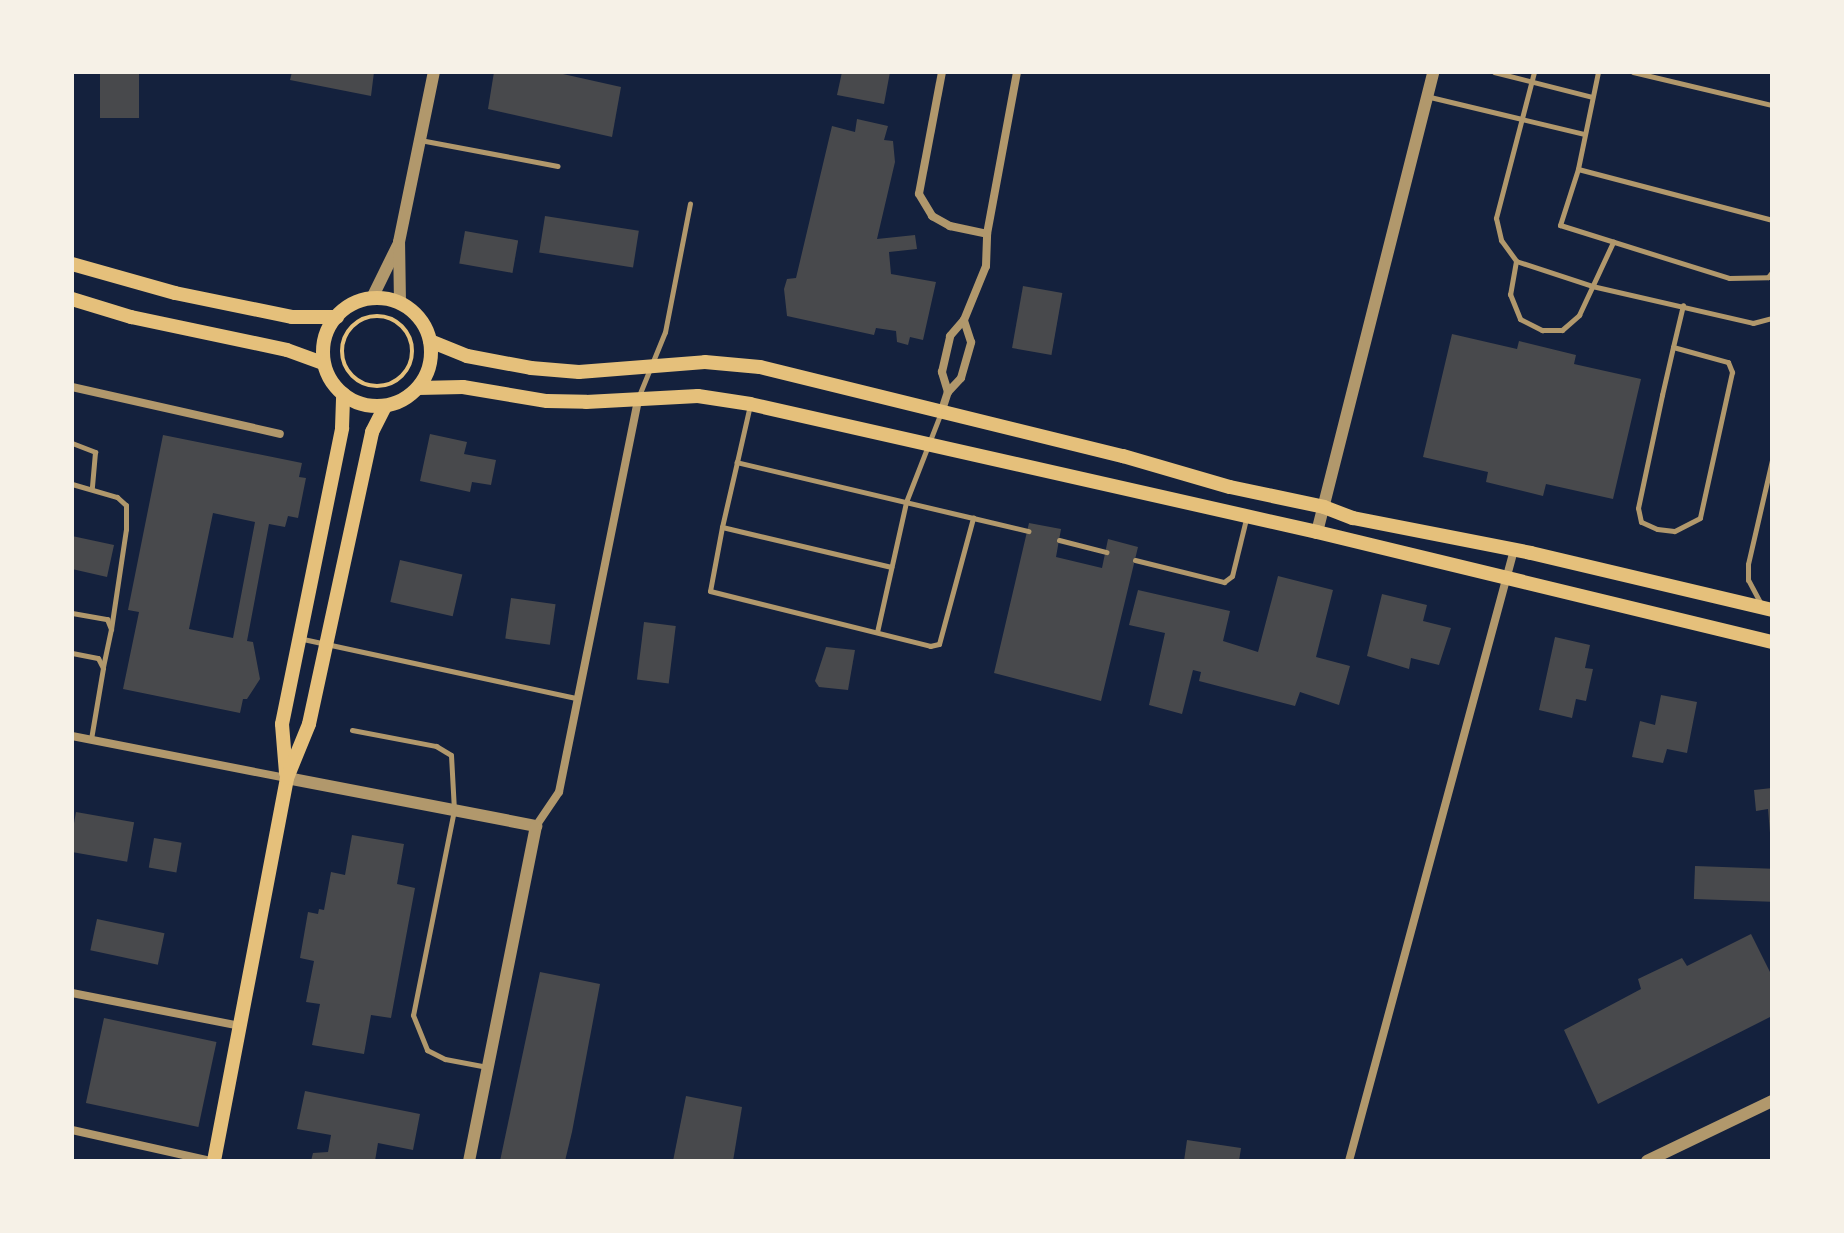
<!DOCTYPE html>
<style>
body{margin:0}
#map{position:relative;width:1844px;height:1233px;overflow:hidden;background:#14213d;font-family:"DM Sans",sans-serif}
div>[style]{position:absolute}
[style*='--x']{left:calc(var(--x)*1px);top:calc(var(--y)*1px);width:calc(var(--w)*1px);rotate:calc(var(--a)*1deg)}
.building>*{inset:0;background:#48494c;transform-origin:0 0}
.path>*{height:4px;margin:-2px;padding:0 2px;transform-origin:2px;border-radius:2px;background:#e5c07b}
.path>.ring{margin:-2px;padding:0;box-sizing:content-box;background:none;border:4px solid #e5c07b;border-radius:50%}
.service>*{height:5px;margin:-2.5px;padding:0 2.5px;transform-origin:2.5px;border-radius:2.5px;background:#b1986c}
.minor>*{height:8px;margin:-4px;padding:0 4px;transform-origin:4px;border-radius:4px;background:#b1986c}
.tertiary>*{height:12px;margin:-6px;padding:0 6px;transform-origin:6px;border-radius:6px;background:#b1986c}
.secondary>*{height:14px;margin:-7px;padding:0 7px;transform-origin:7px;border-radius:7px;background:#e5c07b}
.secondary>.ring{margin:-7px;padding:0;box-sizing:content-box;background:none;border:14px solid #e5c07b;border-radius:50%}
span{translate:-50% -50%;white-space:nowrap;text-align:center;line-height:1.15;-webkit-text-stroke:8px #f6f1e7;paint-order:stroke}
.frame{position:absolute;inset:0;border:74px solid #f6f1e7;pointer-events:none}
</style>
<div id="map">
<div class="building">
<div style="left:100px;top:72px;width:39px;height:46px"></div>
<div style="clip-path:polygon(292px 72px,374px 72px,371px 96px,290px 80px)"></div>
<div style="clip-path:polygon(494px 72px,554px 72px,621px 87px,612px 137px,488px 109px)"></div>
<div style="clip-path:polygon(842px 72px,890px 72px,884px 104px,837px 95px)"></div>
<div style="clip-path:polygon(857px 119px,888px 126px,884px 140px,893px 141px,895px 162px,877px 239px,915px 235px,917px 249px,889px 252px,891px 274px,936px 282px,923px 340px,910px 337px,908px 345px,897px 342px,896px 331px,876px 328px,874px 335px,787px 316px,784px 289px,787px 279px,796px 278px,832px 126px,855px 132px)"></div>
<div style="left:545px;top:216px;width:95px;height:37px;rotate:9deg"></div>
<div style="left:465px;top:231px;width:54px;height:33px;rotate:10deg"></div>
<div style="left:1023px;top:286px;width:40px;height:63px;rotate:10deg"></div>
<div style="clip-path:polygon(1452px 334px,1517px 349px,1519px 341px,1576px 355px,1574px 364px,1641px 379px,1613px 499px,1546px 484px,1543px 496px,1486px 482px,1488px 472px,1423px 457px)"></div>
<div style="clip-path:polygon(430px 434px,467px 442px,464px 454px,496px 460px,491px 485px,472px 482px,470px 492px,420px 481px)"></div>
<div style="clip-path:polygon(evenodd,163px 435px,302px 463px,299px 477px,306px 478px,298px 518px,288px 516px,285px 527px,269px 524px,247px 641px,253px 642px,260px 679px,247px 699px,243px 699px,240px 713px,123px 689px,139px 612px,128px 610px,163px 435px,213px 513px,255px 522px,233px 638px,189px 629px,213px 513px)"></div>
<div style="clip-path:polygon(1029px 523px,1061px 529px,1056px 557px,1102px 568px,1108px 539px,1138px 547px,1101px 701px,994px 673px)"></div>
<div style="clip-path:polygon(72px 536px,114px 545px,107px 577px,72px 569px)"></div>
<div style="left:400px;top:560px;width:64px;height:43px;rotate:13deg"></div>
<div style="clip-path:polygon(1278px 576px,1333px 590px,1316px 657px,1350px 666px,1339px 705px,1300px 692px,1295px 706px,1199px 681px,1201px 672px,1193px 670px,1182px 714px,1149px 705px,1165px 633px,1129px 625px,1138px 590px,1230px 611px,1223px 641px,1258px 652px)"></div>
<div style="clip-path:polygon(1382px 594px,1427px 605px,1423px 621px,1451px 628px,1439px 665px,1411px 658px,1409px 669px,1367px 656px)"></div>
<div style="left:511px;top:598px;width:45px;height:41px;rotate:8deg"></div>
<div style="left:644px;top:622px;width:32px;height:58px;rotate:7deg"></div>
<div style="clip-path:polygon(1555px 637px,1590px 645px,1585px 668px,1593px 669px,1586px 701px,1576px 699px,1572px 718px,1539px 710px)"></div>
<div style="clip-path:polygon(826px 647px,855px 650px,848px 690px,819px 687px,815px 681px)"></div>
<div style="clip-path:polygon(1661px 695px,1697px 702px,1687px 753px,1667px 749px,1663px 763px,1632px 757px,1640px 721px,1655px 725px)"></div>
<div style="clip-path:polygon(1772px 788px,1772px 833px,1770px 833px,1768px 809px,1756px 811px,1754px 790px)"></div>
<div style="left:76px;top:812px;width:59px;height:40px;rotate:10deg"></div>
<div style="clip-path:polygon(352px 835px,404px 844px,397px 884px,415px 888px,391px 1018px,371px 1015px,364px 1054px,312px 1045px,320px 1004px,306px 1002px,314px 961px,300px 958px,308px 912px,318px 914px,319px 909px,324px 910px,331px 872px,345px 875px)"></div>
<div style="left:154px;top:838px;width:28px;height:30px;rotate:10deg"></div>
<div style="left:1695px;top:866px;width:77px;height:33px;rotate:2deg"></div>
<div style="left:97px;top:919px;width:69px;height:32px;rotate:12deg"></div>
<div style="clip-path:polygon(1751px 934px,1772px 976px,1772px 1016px,1598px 1104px,1564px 1030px,1641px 989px,1638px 979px,1682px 958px,1687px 966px)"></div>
<div style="clip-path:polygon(540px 972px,600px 984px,572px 1132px,565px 1161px,500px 1161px)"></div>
<div style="left:104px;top:1018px;width:115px;height:87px;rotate:12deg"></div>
<div style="clip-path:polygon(305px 1091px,420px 1114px,413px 1150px,378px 1143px,375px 1161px,311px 1161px,313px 1153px,328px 1152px,331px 1135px,297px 1129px)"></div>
<div style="clip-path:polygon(686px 1096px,742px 1107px,733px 1161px,673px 1161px)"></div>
<div style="clip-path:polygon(1187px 1140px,1241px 1148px,1239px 1161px,1184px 1161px)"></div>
</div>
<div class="path">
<div class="ring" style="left:342px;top:316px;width:66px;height:66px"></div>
</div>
<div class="service">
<div style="--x:1494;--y:72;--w:101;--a:14.3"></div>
<div style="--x:1534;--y:72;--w:151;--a:104.6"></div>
<div style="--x:1496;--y:218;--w:23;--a:77"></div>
<div style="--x:1501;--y:240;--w:26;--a:54"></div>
<div style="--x:1516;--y:261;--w:80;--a:18.2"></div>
<div style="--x:1592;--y:286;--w:165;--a:12.9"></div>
<div style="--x:1753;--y:323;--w:20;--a:-15"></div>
<div style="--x:1598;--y:72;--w:99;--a:101.7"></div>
<div style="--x:1578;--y:169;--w:59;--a:107.8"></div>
<div style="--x:1560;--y:225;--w:177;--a:17.4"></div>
<div style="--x:1729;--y:278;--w:39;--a:-1"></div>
<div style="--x:1768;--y:277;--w:6;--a:-51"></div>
<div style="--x:1633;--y:72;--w:143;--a:13.4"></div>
<div style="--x:1430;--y:97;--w:158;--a:13.5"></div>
<div style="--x:420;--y:140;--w:140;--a:10.7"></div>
<div style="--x:1578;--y:169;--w:201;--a:14.7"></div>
<div style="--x:1516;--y:261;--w:34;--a:100"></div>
<div style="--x:1510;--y:294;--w:27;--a:68"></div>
<div style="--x:1520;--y:319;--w:25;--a:27"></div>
<div style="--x:1542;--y:330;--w:20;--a:0"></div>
<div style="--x:1562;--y:330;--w:23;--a:-41"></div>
<div style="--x:1579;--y:315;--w:81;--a:-65"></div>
<div style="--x:1673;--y:347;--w:57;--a:15.3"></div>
<div style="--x:1728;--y:362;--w:11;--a:68"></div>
<div style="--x:1732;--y:372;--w:149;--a:102.4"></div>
<div style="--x:1700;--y:518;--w:29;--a:153"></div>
<div style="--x:1674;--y:531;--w:17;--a:-173"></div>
<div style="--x:1657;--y:529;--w:17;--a:-156"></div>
<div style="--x:1641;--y:522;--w:14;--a:-102"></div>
<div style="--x:1638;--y:508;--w:116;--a:-78"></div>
<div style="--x:1662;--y:395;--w:49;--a:-77.1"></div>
<div style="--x:1673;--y:347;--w:43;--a:-76.6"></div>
<div style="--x:638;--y:398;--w:71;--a:-67.8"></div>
<div style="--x:665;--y:332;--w:131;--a:-79"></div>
<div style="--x:72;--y:443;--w:25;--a:21"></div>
<div style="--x:95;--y:452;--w:37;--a:95"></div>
<div style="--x:737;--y:462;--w:67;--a:103"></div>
<div style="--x:722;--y:527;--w:174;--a:13.3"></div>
<div style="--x:72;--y:484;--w:47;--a:16.1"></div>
<div style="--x:117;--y:497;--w:12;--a:42"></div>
<div style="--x:126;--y:505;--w:24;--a:90"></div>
<div style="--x:126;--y:529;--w:101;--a:98.5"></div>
<div style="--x:973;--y:518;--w:57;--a:13.3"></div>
<div style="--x:722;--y:527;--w:65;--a:100.6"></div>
<div style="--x:710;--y:591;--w:227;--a:14"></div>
<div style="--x:930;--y:646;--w:9;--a:-13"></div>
<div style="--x:939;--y:644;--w:131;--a:-74.9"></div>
<div style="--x:973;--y:518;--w:243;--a:-166.7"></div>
<div style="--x:737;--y:462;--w:58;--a:-77.2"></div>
<div style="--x:1059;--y:540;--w:49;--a:14.3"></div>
<div style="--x:1135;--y:560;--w:92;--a:13.9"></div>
<div style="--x:1224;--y:582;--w:10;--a:-37"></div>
<div style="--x:1232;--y:576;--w:59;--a:-76.2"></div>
<div style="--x:1761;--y:604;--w:27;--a:-118"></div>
<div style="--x:1748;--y:580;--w:16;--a:-90"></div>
<div style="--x:1748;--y:564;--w:107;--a:-77"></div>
<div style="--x:72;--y:613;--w:36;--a:10"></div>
<div style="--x:107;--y:619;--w:11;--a:68"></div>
<div style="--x:111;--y:629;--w:39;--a:102"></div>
<div style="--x:877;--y:632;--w:133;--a:-77.4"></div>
<div style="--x:906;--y:502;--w:93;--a:-68.7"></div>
<div style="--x:303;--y:639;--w:279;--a:12.2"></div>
<div style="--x:72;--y:653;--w:26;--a:11"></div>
<div style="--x:98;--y:658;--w:11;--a:63"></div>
<div style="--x:103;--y:668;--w:72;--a:99.6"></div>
<div style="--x:352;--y:730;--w:86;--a:10.8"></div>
<div style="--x:436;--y:746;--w:17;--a:31"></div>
<div style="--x:451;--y:755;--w:55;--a:86.9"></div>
<div style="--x:454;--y:810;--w:209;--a:101.3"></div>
<div style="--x:413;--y:1015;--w:38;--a:68"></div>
<div style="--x:427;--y:1050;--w:20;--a:27"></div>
<div style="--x:445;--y:1059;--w:43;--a:10.8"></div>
</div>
<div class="minor">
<div style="--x:942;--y:72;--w:124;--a:100.7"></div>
<div style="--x:919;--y:194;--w:26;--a:59"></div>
<div style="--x:932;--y:216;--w:21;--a:29"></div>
<div style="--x:950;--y:226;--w:38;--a:12"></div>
<div style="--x:72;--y:387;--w:213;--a:12.7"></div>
<div style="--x:948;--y:392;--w:21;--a:-107"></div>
<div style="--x:942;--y:372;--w:37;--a:-77"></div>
<div style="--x:950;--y:336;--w:21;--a:-49"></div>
<div style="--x:964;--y:320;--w:58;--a:-67.8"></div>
<div style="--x:986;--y:266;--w:32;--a:-88"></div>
<div style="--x:987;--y:234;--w:165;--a:-79.5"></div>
<div style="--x:942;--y:410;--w:19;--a:-72"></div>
<div style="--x:948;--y:392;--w:19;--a:-47"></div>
<div style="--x:961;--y:378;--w:37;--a:-74"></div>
<div style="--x:971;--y:342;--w:23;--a:-108"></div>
<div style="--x:72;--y:736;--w:219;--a:11.1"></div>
<div style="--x:536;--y:826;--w:41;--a:-55.9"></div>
<div style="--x:559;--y:792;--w:401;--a:-78.6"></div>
<div style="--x:72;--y:993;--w:171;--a:11.1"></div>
<div style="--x:72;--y:1130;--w:142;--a:12.6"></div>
<div style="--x:1349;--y:1161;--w:633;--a:-74.89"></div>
</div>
<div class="tertiary">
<div style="--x:372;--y:298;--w:59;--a:-63.9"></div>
<div style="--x:400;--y:303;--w:61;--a:-90.9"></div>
<div style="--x:399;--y:242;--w:174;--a:-78.4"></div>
<div style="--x:1317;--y:532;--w:474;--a:-75.8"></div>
<div style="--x:287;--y:778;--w:254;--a:10.9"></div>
<div style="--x:536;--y:826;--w:342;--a:101.3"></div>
<div style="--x:1647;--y:1161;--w:139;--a:-25.6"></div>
</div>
<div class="secondary">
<div style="--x:72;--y:264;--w:107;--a:15.7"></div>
<div style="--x:175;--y:293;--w:119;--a:11.6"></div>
<div style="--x:292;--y:317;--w:45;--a:0"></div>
<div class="ring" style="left:323px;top:298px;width:94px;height:94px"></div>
<div style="--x:72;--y:299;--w:62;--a:17"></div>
<div style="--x:131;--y:317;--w:159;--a:11.9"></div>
<div style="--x:287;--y:350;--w:38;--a:20"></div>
<div style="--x:430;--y:341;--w:40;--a:22"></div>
<div style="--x:467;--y:356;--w:65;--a:10.6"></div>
<div style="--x:531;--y:368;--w:48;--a:4.8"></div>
<div style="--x:579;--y:372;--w:126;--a:-4.5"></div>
<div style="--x:705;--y:362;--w:55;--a:5.2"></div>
<div style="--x:760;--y:367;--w:374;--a:13.8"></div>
<div style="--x:1123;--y:456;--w:111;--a:16.2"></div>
<div style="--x:1230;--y:487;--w:96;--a:12"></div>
<div style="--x:1324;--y:507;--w:31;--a:21"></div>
<div style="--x:1353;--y:518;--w:181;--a:11.1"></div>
<div style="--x:1531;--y:553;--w:248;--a:13.3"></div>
<div style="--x:418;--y:388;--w:45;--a:-1.3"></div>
<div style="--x:463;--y:387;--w:85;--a:9.5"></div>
<div style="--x:547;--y:401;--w:39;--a:1"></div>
<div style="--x:586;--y:402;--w:112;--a:-3.1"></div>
<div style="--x:698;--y:396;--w:53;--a:8.7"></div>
<div style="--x:750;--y:404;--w:581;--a:12.72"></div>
<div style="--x:1317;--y:532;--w:468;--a:13.6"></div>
<div style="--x:286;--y:773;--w:49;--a:-94.7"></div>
<div style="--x:282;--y:724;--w:302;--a:-78.5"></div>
<div style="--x:342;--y:428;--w:34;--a:-88"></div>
<div style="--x:214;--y:1161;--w:390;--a:-79.2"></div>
<div style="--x:287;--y:778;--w:58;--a:-67.8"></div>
<div style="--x:309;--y:724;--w:299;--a:-77.8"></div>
<div style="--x:372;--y:432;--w:29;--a:-63"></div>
</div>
<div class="frame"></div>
</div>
